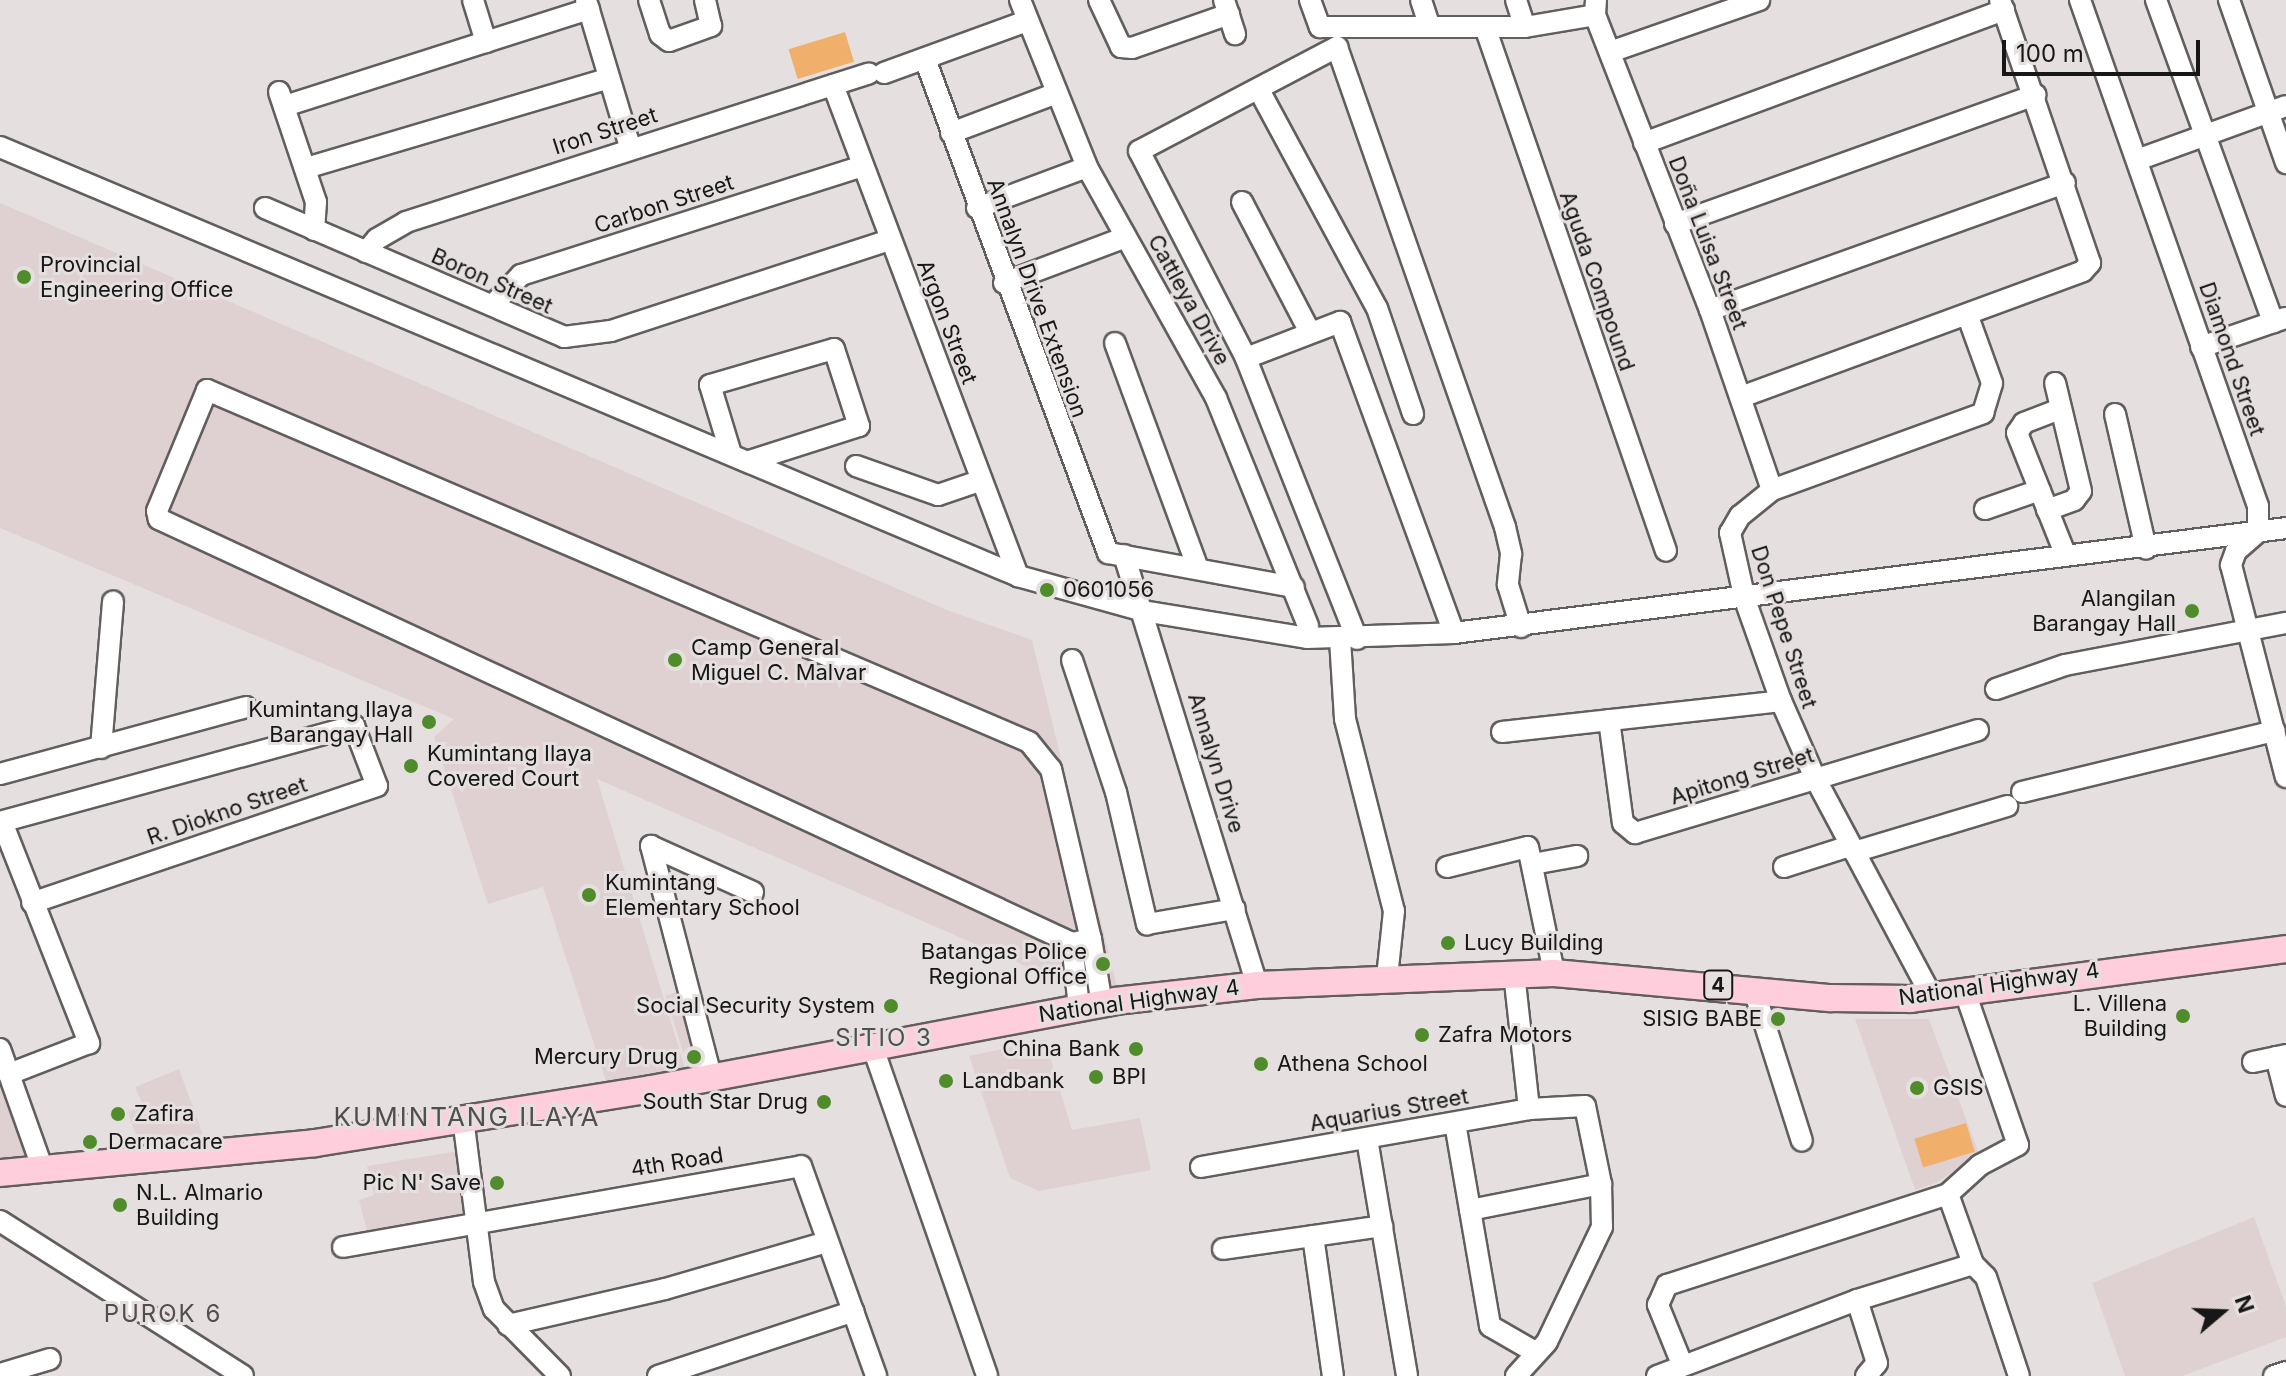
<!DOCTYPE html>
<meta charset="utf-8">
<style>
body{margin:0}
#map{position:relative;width:2286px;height:1376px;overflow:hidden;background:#e5e0df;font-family:Inter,sans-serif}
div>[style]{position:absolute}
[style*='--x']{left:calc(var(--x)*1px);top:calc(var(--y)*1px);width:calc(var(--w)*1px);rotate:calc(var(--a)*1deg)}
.built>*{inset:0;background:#dfd1d1;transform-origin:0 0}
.green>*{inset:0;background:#f0b06c;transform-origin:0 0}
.roads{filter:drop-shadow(2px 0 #625e5d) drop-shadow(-2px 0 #625e5d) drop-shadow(0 2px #625e5d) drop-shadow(0 -2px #625e5d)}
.minor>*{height:20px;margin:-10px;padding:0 10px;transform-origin:10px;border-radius:10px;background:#fff}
.major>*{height:26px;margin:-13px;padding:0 13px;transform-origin:13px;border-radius:13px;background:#fecedd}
.dots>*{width:22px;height:22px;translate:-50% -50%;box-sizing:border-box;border:4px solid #e5e0df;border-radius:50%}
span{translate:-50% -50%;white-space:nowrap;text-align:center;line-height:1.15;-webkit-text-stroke:6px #e5e0df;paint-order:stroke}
.shield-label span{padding:2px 6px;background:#e5e0df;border:2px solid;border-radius:6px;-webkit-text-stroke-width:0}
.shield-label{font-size:20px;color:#181717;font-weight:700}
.street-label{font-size:22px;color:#181717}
.poi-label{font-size:22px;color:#181717}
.left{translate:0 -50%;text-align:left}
.right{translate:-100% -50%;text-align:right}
.neighbourhood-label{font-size:24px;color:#524e4e;letter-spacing:2px}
.quarter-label{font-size:26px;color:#524e4e;letter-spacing:2px}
.north{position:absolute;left:2182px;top:1272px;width:80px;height:80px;-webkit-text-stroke:6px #e5e0df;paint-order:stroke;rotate:71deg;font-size:22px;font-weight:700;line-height:32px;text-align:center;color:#181717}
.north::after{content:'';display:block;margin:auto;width:28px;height:36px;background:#181717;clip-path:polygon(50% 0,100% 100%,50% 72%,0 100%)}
.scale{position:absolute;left:2002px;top:40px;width:198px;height:36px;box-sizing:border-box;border:4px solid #181717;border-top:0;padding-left:10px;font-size:24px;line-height:28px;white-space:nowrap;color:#181717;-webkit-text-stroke:6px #e5e0df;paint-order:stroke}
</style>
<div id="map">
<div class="built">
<div style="clip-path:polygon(0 203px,947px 610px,1032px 640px,1117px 987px,1076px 994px,1046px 975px,597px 779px,685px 1068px,606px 1081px,543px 887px,488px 904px,434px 737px,454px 719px,0 528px)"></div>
<div style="left:680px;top:991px;width:67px;height:15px;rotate:73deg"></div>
<div style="clip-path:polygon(1855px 1019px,1929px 1019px,1979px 1154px,1936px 1183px,1915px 1190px)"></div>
<div style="clip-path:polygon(1045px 1040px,1072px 1130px,1140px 1118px,1151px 1170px,1039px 1191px,1010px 1178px,969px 1056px)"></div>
<div style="clip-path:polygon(179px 1069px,205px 1140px,140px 1144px,127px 1112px,143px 1105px,135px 1087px)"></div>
<div style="clip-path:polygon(5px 1085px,29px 1157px,0 1160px,0 1086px)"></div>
<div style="clip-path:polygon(458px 1151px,467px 1213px,367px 1231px,359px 1200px,374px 1195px,367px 1166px)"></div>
<div style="clip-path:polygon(2254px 1217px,2286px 1306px,2286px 1337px,2182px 1376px,2125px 1376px,2092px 1283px)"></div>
</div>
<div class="green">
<div style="left:845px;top:32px;width:31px;height:59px;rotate:73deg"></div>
<div style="left:1966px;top:1123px;width:30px;height:54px;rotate:73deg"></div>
</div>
<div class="roads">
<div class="minor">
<div style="--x:473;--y:0;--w:44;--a:72.8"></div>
<div style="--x:586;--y:0;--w:153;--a:73.3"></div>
<div style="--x:649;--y:0;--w:36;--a:72"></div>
<div style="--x:660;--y:34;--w:11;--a:38"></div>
<div style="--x:669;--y:41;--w:45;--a:-19.7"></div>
<div style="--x:711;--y:26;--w:27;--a:-103"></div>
<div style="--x:1020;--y:0;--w:180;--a:68.1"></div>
<div style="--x:1087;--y:167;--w:265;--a:60.8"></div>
<div style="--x:1216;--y:398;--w:246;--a:68"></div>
<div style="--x:1099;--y:0;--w:52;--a:64.9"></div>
<div style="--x:1121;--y:47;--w:11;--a:5"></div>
<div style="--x:1132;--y:48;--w:103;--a:-19.3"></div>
<div style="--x:1224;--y:0;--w:36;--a:72"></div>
<div style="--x:1310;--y:0;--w:29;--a:70"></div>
<div style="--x:1320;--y:27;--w:205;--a:0"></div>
<div style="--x:1525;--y:27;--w:71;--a:-9.7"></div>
<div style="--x:1421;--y:0;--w:28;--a:72"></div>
<div style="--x:1516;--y:0;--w:28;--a:72"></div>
<div style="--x:1596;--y:0;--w:15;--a:94"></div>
<div style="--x:1595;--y:15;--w:317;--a:68.7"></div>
<div style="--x:1710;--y:310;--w:190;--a:71"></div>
<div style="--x:2080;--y:0;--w:536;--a:70.62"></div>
<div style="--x:2258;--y:506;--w:26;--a:90"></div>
<div style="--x:2258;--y:532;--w:29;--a:139"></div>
<div style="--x:2236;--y:551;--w:15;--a:110"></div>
<div style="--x:2231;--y:565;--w:219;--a:75.5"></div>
<div style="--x:2156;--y:0;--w:343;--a:70"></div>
<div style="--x:2229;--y:0;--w:173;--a:70.7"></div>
<div style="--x:1485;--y:27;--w:554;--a:70.94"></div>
<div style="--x:1610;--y:52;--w:158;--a:-19.2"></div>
<div style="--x:925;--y:59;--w:527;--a:69.67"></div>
<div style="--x:1108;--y:553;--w:189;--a:10.4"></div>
<div style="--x:884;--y:73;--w:152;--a:-20"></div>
<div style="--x:833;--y:85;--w:525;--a:69.35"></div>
<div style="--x:1259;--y:90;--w:248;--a:61.6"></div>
<div style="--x:1377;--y:308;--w:112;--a:71.2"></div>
<div style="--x:279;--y:92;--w:116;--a:71.4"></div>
<div style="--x:316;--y:202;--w:28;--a:94"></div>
<div style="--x:285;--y:106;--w:319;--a:-17.7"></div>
<div style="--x:951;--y:133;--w:110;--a:-20.7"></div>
<div style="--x:1644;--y:143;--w:384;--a:-20.3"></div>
<div style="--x:0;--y:147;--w:1105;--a:22.85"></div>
<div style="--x:1018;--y:576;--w:130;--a:15.6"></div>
<div style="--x:1143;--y:611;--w:166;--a:9.3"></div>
<div style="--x:1307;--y:638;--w:147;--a:-1.9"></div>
<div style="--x:1454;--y:633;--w:839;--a:-7.19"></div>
<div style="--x:2137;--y:160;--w:158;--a:-19.9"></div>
<div style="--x:306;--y:168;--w:316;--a:-16.5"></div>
<div style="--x:1242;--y:202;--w:147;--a:62.4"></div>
<div style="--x:265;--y:208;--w:326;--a:23.3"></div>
<div style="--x:564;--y:337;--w:47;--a:-7.3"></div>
<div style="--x:611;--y:331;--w:293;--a:-18.1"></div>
<div style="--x:977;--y:208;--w:117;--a:-20.4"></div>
<div style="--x:1675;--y:224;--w:383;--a:-19.7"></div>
<div style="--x:366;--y:252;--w:17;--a:-50"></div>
<div style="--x:377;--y:239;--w:34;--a:-30"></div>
<div style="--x:406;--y:222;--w:486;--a:-17.8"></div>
<div style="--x:1004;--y:283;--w:130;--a:-20.7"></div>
<div style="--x:493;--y:305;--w:41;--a:-47"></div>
<div style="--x:521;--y:275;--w:358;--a:-17.7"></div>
<div style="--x:1710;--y:310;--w:377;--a:-19.7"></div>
<div style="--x:1115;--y:343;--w:240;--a:69.8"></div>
<div style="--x:2201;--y:347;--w:89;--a:-19"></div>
<div style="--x:1246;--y:358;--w:101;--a:-21"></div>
<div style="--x:1340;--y:322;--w:331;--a:69.9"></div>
<div style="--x:1741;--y:397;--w:364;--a:-20.2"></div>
<div style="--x:2083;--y:271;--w:11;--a:-49"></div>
<div style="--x:2090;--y:263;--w:278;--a:-108.9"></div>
<div style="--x:2060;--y:409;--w:39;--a:159"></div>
<div style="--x:2024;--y:423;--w:12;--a:125"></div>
<div style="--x:2017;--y:433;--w:132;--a:68.3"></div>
<div style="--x:2115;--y:414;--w:138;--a:77"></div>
<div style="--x:731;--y:454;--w:72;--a:-106.9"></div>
<div style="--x:710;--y:385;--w:129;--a:-16.2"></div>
<div style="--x:834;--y:349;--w:81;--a:72"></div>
<div style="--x:859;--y:426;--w:115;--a:162.3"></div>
<div style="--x:856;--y:466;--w:87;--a:19.5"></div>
<div style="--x:938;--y:495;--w:46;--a:-18.8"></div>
<div style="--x:1985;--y:509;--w:58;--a:-19.1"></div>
<div style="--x:2047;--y:510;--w:29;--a:-20"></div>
<div style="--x:2074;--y:500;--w:11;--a:-52"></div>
<div style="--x:2081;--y:491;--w:111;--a:-103.5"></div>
<div style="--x:1124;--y:555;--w:450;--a:72.8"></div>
<div style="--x:1340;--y:639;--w:80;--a:86.4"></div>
<div style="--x:1345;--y:719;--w:198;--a:75.7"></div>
<div style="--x:1394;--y:911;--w:67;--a:96"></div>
<div style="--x:1357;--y:639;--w:302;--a:-111.6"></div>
<div style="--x:1246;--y:358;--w:233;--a:-117.3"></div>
<div style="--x:1139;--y:151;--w:224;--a:-27.7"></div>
<div style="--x:1337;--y:47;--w:509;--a:70.71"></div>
<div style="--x:1505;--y:527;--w:28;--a:77"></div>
<div style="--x:1511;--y:554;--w:31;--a:96"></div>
<div style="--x:1508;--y:585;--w:44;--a:72.8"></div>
<div style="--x:1072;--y:660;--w:139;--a:71.6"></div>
<div style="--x:1116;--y:792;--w:136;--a:76.8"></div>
<div style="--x:1147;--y:924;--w:89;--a:-9.7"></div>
<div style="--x:1996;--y:689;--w:73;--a:-19.2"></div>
<div style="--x:2065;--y:665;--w:225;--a:-10.8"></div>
<div style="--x:1609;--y:720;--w:104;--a:82.3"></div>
<div style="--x:1623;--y:823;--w:16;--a:40"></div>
<div style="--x:1635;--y:833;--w:358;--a:-16.7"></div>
<div style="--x:1502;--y:732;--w:281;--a:-6.3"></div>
<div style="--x:101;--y:748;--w:147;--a:-85.3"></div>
<div style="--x:0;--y:774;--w:255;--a:-15.2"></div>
<div style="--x:2022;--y:792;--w:260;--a:-13.6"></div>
<div style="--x:0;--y:822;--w:367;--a:-15.2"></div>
<div style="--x:354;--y:726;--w:64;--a:69"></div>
<div style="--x:377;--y:786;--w:364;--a:161.3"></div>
<div style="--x:2;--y:822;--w:238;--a:68.5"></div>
<div style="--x:89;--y:1043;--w:86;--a:158.8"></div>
<div style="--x:1854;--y:852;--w:160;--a:-16.7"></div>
<div style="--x:1533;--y:864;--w:45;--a:-10.3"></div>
<div style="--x:1447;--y:867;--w:83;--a:-13.9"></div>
<div style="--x:1528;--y:847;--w:129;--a:78.3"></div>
<div style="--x:1784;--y:867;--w:69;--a:-17.7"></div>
<div style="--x:1091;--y:939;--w:19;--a:168"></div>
<div style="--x:1072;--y:943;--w:1007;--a:-155.09"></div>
<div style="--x:159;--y:519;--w:8;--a:-104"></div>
<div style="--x:157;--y:511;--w:131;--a:-67.5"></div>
<div style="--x:207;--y:390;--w:894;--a:23.18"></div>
<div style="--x:1029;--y:742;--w:35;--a:51"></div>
<div style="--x:1051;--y:769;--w:175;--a:76.8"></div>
<div style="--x:1091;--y:939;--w:66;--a:80.4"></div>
<div style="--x:1072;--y:943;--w:64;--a:83.8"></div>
<div style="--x:1514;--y:973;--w:137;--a:83.7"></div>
<div style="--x:1754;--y:990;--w:158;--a:72.4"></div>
<div style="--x:1932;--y:997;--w:248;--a:-118.1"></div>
<div style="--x:1815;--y:778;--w:84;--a:-113.8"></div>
<div style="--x:1781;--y:701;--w:107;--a:-109.6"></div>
<div style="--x:1745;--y:600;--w:69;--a:-102.6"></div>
<div style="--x:1730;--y:533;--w:20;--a:-60"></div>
<div style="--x:1740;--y:516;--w:41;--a:-39.1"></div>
<div style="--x:1772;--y:490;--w:225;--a:-20"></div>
<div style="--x:1983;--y:413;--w:31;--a:-73"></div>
<div style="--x:1992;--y:383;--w:73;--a:-109.9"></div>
<div style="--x:872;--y:1045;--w:350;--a:70.8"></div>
<div style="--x:0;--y:1049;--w:128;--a:70.4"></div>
<div style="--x:2276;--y:1057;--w:40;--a:75.6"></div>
<div style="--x:2253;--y:1062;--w:34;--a:-12"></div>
<div style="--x:711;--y:1076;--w:238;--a:-104.6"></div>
<div style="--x:651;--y:846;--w:112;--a:24.3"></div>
<div style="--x:463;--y:1118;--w:165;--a:82.7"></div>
<div style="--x:484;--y:1282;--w:29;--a:70"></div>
<div style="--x:494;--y:1309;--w:94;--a:45.4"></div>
<div style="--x:1455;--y:1123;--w:206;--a:80.2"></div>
<div style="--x:1490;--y:1326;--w:52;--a:30"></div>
<div style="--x:1367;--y:1139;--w:240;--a:80.4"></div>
<div style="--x:1201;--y:1167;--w:333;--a:-10"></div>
<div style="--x:1529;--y:1109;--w:56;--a:-3.1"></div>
<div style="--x:1585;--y:1106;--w:80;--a:78.4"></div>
<div style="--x:1601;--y:1184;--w:43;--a:88.7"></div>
<div style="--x:1602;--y:1227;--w:127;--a:115.6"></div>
<div style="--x:1547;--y:1342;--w:46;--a:132.4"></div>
<div style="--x:1948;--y:1194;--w:74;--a:70.3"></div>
<div style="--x:1973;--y:1264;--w:18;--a:45"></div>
<div style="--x:1986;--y:1277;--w:104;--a:71.6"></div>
<div style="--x:1470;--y:1210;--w:134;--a:-11.2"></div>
<div style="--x:0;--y:1221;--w:288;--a:32.5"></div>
<div style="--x:1313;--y:1236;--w:141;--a:81.9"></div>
<div style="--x:343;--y:1247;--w:465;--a:-10"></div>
<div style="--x:801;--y:1166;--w:223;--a:70.3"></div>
<div style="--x:1223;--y:1249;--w:161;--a:-8.2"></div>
<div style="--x:1857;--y:1300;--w:66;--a:72.4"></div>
<div style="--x:1877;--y:1363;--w:17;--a:130"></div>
<div style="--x:508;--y:1325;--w:161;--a:-12.9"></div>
<div style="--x:665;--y:1289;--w:169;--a:-16.2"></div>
<div style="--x:1682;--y:1364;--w:64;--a:-112.1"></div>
<div style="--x:1658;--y:1305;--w:22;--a:-66"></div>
<div style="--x:1667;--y:1285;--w:295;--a:-17.9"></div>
<div style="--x:1948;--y:1194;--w:43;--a:-42.2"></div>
<div style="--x:1980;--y:1165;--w:43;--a:-27.8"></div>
<div style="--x:2018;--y:1145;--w:162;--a:-109.1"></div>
<div style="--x:0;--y:1374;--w:52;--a:-16.7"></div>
<div style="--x:658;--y:1376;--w:206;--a:-18.3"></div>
<div style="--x:1657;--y:1376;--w:214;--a:-20.8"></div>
<div style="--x:1857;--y:1300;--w:121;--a:-17.2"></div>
<div style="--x:2274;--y:1376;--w:13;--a:-18"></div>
</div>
<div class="major">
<div style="--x:0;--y:1173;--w:316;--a:-5.4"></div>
<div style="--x:315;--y:1143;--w:340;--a:-9.1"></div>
<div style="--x:651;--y:1089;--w:472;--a:-10.7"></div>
<div style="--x:1115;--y:1001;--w:143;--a:-6.4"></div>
<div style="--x:1257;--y:985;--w:297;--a:-2.3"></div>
<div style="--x:1554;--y:973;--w:278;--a:5.2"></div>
<div style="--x:1831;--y:998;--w:80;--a:0.7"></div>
<div style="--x:1911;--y:999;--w:378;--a:-7.6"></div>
</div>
</div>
<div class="dots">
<div style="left:24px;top:277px;background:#508c2b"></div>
<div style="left:1047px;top:590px;background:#508c2b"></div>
<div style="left:2192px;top:611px;background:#508c2b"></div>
<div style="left:675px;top:660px;background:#508c2b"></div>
<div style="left:429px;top:722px;background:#508c2b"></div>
<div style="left:411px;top:766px;background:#508c2b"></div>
<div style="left:589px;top:895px;background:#508c2b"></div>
<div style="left:1448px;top:943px;background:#508c2b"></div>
<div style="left:1103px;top:964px;background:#508c2b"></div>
<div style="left:891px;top:1006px;background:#508c2b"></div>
<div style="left:2183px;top:1016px;background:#508c2b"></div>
<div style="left:1778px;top:1019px;background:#508c2b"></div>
<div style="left:1422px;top:1035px;background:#508c2b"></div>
<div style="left:1136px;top:1049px;background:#508c2b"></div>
<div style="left:694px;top:1057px;background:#508c2b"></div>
<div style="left:1261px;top:1064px;background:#508c2b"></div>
<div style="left:1096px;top:1077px;background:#508c2b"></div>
<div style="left:946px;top:1081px;background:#508c2b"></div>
<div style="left:1917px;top:1088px;background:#508c2b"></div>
<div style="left:824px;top:1102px;background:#508c2b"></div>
<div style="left:118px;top:1114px;background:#508c2b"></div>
<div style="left:90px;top:1142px;background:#508c2b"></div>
<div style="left:497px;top:1183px;background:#508c2b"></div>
<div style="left:120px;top:1205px;background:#508c2b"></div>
</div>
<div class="shield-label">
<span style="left:1718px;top:985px">4</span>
</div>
<div class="street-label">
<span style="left:605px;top:131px;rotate:-18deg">Iron Street</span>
<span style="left:664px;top:204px;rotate:-18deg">Carbon Street</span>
<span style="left:1708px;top:243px;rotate:69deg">Doña Luisa Street</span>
<span style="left:492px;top:281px;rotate:24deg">Boron Street</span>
<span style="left:1597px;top:281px;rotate:71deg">Aguda Compound</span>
<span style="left:1037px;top:298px;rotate:70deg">Annalyn Drive Extension</span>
<span style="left:1189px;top:300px;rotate:61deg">Cattleya Drive</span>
<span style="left:947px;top:322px;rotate:69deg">Argon Street</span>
<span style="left:2232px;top:359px;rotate:71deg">Diamond Street</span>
<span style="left:1784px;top:627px;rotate:72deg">Don Pepe Street</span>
<span style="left:1216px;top:763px;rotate:73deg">Annalyn Drive</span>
<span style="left:1742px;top:776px;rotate:-17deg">Apitong Street</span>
<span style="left:227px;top:811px;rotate:-19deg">R. Diokno Street</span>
<span style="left:1999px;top:984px;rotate:-8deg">National Highway 4</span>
<span style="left:1139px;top:1001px;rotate:-8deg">National Highway 4</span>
<span style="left:1389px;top:1110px;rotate:-10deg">Aquarius Street</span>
<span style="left:677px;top:1162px;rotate:-9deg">4th Road</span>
</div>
<div class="poi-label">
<span class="left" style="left:40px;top:277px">Provincial<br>Engineering Office</span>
<span class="left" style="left:1063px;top:590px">0601056</span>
<span class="right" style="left:2176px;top:611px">Alangilan<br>Barangay Hall</span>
<span class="left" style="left:691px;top:660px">Camp General<br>Miguel C. Malvar</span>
<span class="right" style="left:413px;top:722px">Kumintang Ilaya<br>Barangay Hall</span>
<span class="left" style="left:427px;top:766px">Kumintang Ilaya<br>Covered Court</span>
<span class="left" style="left:605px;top:895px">Kumintang<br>Elementary School</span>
<span class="left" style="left:1464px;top:943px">Lucy Building</span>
<span class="right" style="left:1087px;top:964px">Batangas Police<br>Regional Office</span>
<span class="right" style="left:2167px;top:1016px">L. Villena<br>Building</span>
<span class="right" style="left:875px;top:1006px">Social Security System</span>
<span class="right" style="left:1762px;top:1019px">SISIG BABE</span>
<span class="left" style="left:1438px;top:1035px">Zafra Motors</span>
<span class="right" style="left:1120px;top:1049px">China Bank</span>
<span class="right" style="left:678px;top:1057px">Mercury Drug</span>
<span class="left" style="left:1277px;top:1064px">Athena School</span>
<span class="left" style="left:1112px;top:1077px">BPI</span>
<span class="left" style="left:962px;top:1081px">Landbank</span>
<span class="left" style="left:1933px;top:1088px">GSIS</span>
<span class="right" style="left:808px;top:1102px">South Star Drug</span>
<span class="left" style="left:134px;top:1114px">Zafira</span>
<span class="left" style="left:108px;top:1142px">Dermacare</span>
<span class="right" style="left:481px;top:1183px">Pic N' Save</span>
<span class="left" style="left:136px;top:1205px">N.L. Almario<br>Building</span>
</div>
<div class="neighbourhood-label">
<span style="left:884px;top:1038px">SITIO 3</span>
<span style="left:163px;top:1314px">PUROK 6</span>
</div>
<div class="quarter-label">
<span style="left:467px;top:1117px">KUMINTANG ILAYA</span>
</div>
<div class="north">N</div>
<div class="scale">100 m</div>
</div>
